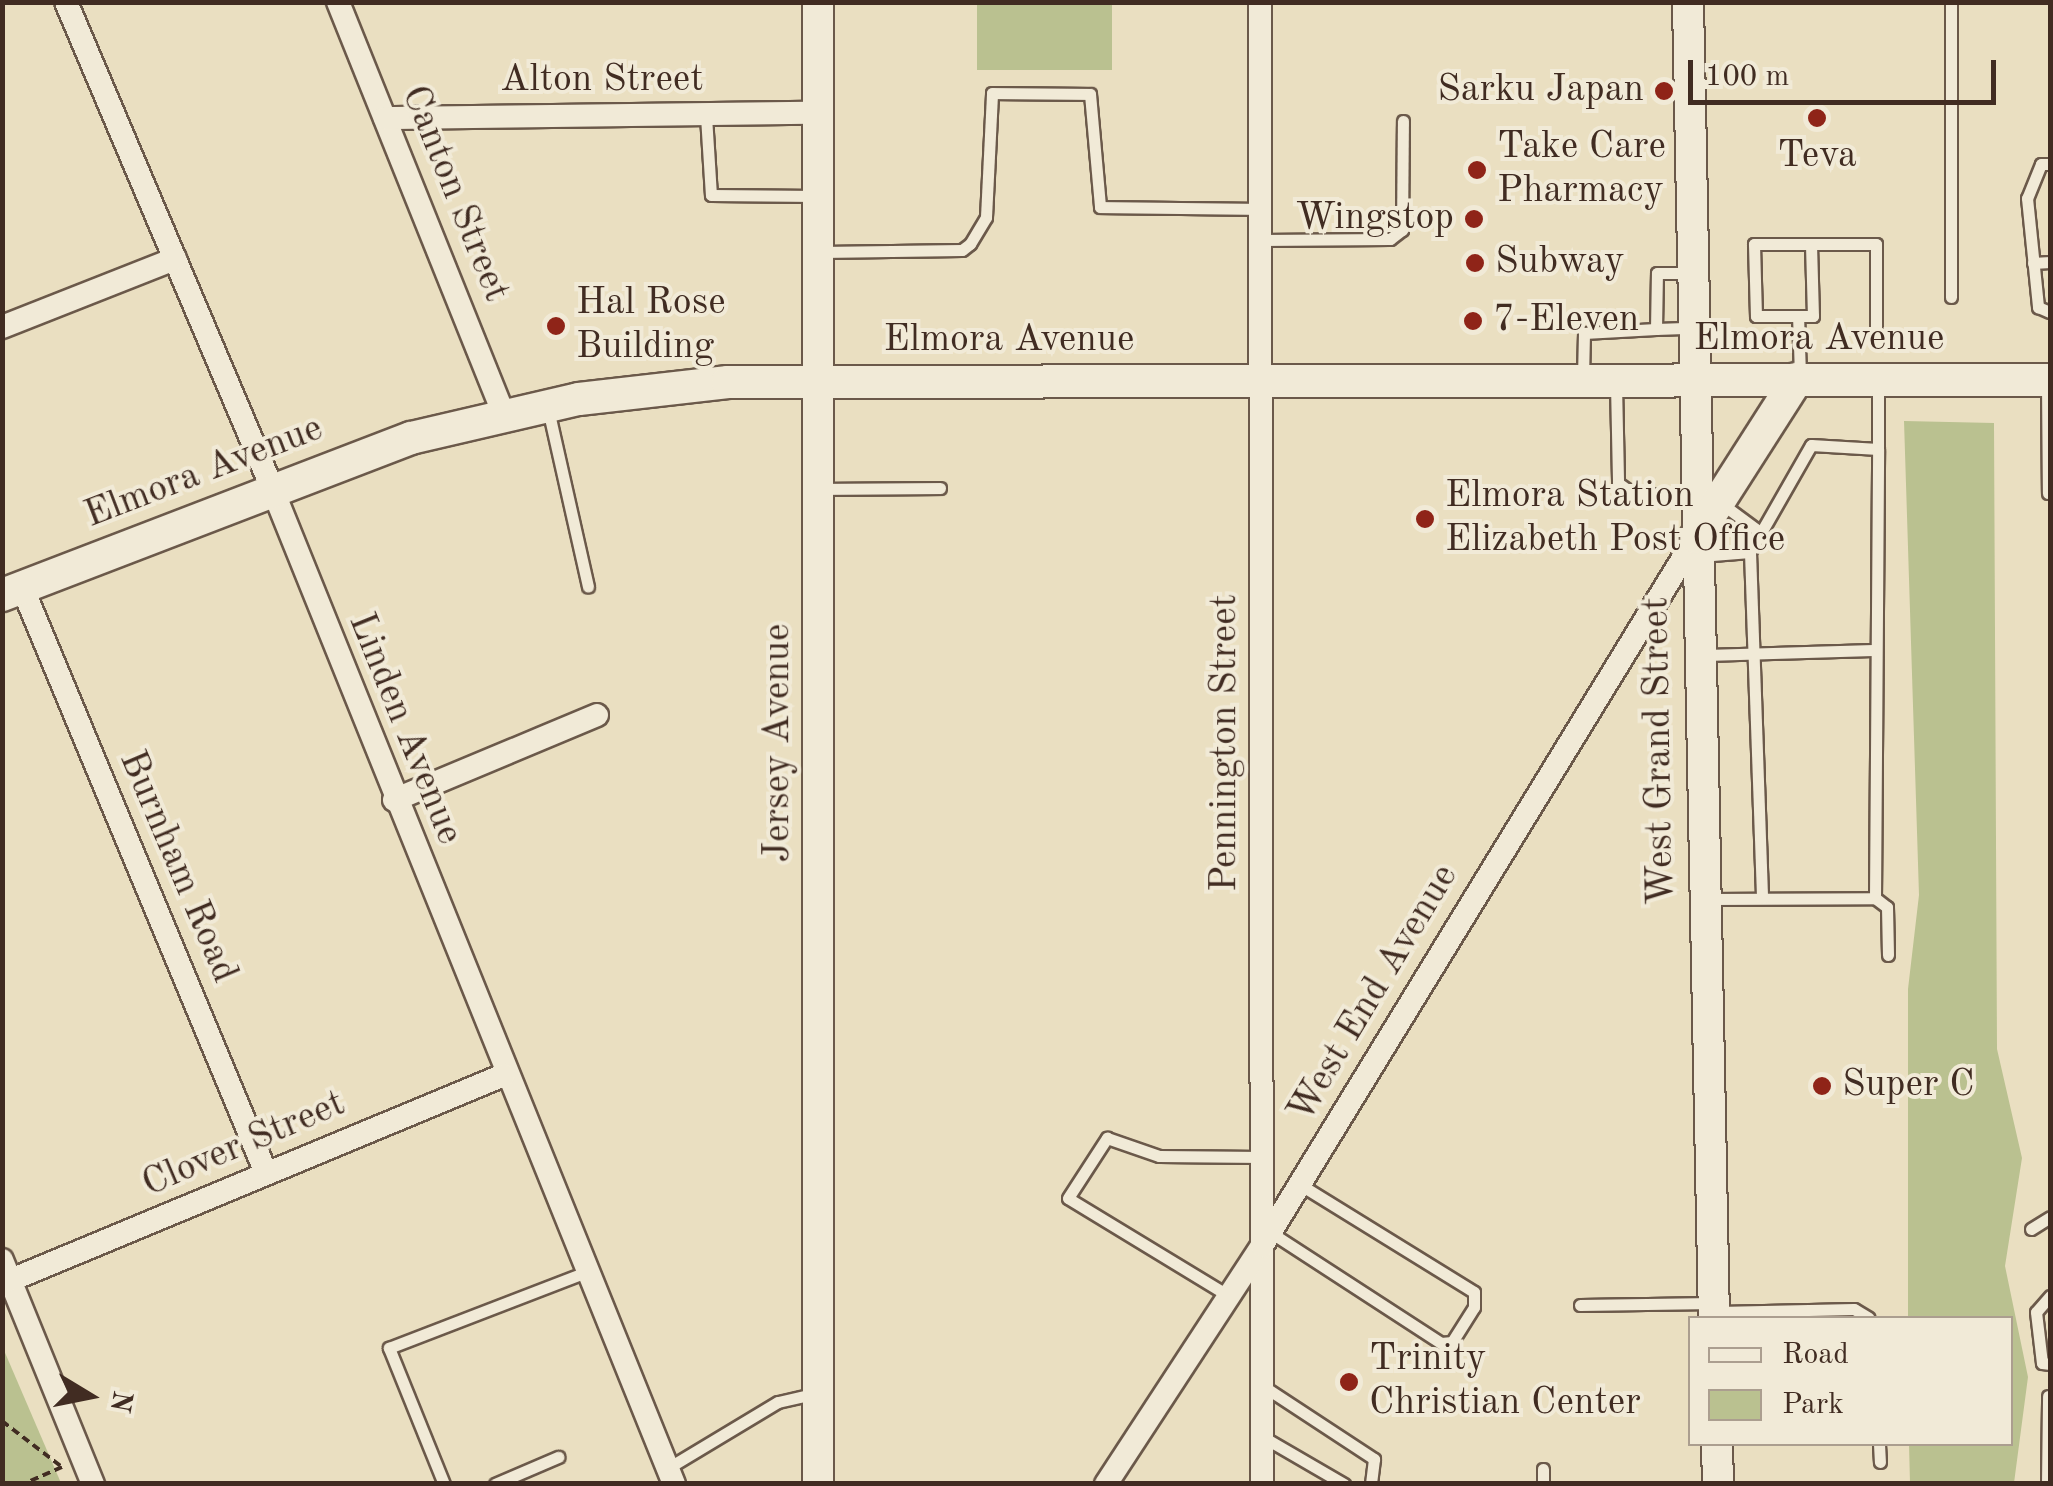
<!DOCTYPE html>
<style>
body{margin:0}
#map{position:relative;width:2053px;height:1486px;overflow:hidden;background:#eadfc1;font-family:"Old Standard TT",serif}
div>[style]{position:absolute}
[style*='--x']{left:calc(var(--x)*1px);top:calc(var(--y)*1px);width:calc(var(--w)*1px);rotate:calc(var(--a)*1deg)}
.green>*{inset:0;background:#bac190;transform-origin:0 0}
.path>*{height:4px;margin-top:-2px;transform-origin:0;background:repeating-linear-gradient(90deg,#412c22 0 8px,transparent 0 13px)}
.roads{filter:drop-shadow(2px 0 #6b594a) drop-shadow(-2px 0 #6b594a) drop-shadow(0 2px #6b594a) drop-shadow(0 -2px #6b594a)}
.service>*{height:11px;margin:-5.5px;padding:0 5.5px;transform-origin:5.5px;border-radius:5.5px;background:#f1ead7}
.minor>*{height:22px;margin:-11px;padding:0 11px;transform-origin:11px;border-radius:11px;background:#f1ead7}
.tertiary>*{height:30px;margin:-15px;padding:0 15px;transform-origin:15px;border-radius:15px;background:#f1ead7}
.secondary>*{height:32px;margin:-16px;padding:0 16px;transform-origin:16px;border-radius:16px;background:#f1ead7}
.dots>*{width:28px;height:28px;translate:-50% -50%;box-sizing:border-box;border:5px solid #f1ead7;border-radius:50%}
span{translate:-50% -50%;white-space:nowrap;text-align:center;line-height:1.15;-webkit-text-stroke:8px #f1ead7;paint-order:stroke}
.street-label{font-size:38px;color:#412c22}
.poi-label{font-size:38px;color:#412c22}
.right{translate:-100% -50%;text-align:right}
.left{translate:0 -50%;text-align:left}
.frame{position:absolute;inset:0;border:5px solid #412c22;pointer-events:none}
.legend{position:absolute;left:1688px;top:1316px;width:325px;height:130px;box-sizing:border-box;background:#f1ead7;border:2px solid #ab9e8f;margin:0;padding:12px 18px;list-style:none;font-size:30px;color:#412c22}
.legend li{display:flex;align-items:center;gap:20px;height:50px}
.legend b{width:50px;border:2px solid #ab9e8f}
.north{position:absolute;left:40px;top:1346px;width:100px;height:100px;-webkit-text-stroke:8px #f1ead7;paint-order:stroke;rotate:100deg;font-size:28px;font-weight:700;line-height:40px;text-align:center;color:#412c22}
.north::after{content:'';display:block;margin:auto;width:35px;height:45px;background:#412c22;clip-path:polygon(50% 0,100% 100%,50% 72%,0 100%)}
.scale{position:absolute;left:1688px;top:60px;width:308px;height:45px;box-sizing:border-box;border:5px solid #412c22;border-top:0;padding-left:12px;font-size:30px;line-height:35px;white-space:nowrap;color:#412c22;-webkit-text-stroke:8px #f1ead7;paint-order:stroke}
</style>
<div id="map">
<div class="green">
<div style="left:977px;top:3px;width:135px;height:67px"></div>
<div style="clip-path:polygon(1904px 421px,1994px 423px,1997px 1049px,2022px 1158px,2005px 1266px,2028px 1377px,2014px 1483px,1910px 1483px,1909px 1444px,2010px 1444px,2010px 1318px,1908px 1318px,1908px 989px,1919px 895px)"></div>
<div style="clip-path:polygon(2px 1348px,3px 1348px,61px 1483px,3px 1483px)"></div>
</div>
<div class="path">
<div style="--x:2;--y:1421;--w:76;--a:37.5"></div>
<div style="--x:62;--y:1467;--w:43;--a:156.4"></div>
</div>
<div class="roads">
<div class="service">
<div style="--x:1951;--y:2;--w:295;--a:90"></div>
<div style="--x:706;--y:116;--w:79;--a:86.4"></div>
<div style="--x:711;--y:195;--w:106;--a:0.5"></div>
<div style="--x:2050;--y:164;--w:9;--a:180"></div>
<div style="--x:2041;--y:164;--w:37;--a:112"></div>
<div style="--x:2027;--y:198;--w:110;--a:84.2"></div>
<div style="--x:2038;--y:307;--w:13;--a:23"></div>
<div style="--x:1260;--y:240;--w:130;--a:-0.4"></div>
<div style="--x:1390;--y:239;--w:15;--a:-37"></div>
<div style="--x:1402;--y:230;--w:109;--a:-89.5"></div>
<div style="--x:821;--y:252;--w:141;--a:-0.8"></div>
<div style="--x:962;--y:250;--w:10;--a:-37"></div>
<div style="--x:970;--y:244;--w:31;--a:-59"></div>
<div style="--x:986;--y:217;--w:124;--a:-87.2"></div>
<div style="--x:992;--y:93;--w:98;--a:0.6"></div>
<div style="--x:1090;--y:94;--w:113;--a:84.9"></div>
<div style="--x:1100;--y:207;--w:160;--a:0.7"></div>
<div style="--x:2033;--y:263;--w:17;--a:-3"></div>
<div style="--x:1798;--y:316;--w:15;--a:0"></div>
<div style="--x:1813;--y:316;--w:72;--a:-91.6"></div>
<div style="--x:1656;--y:329;--w:35;--a:-2"></div>
<div style="--x:1800;--y:375;--w:59;--a:-91.9"></div>
<div style="--x:1798;--y:316;--w:42;--a:180"></div>
<div style="--x:1756;--y:316;--w:72;--a:-91.6"></div>
<div style="--x:1754;--y:244;--w:122;--a:0"></div>
<div style="--x:1876;--y:244;--w:88;--a:90"></div>
<div style="--x:1583;--y:377;--w:44;--a:-88.7"></div>
<div style="--x:1584;--y:333;--w:72;--a:-3.2"></div>
<div style="--x:1656;--y:329;--w:56;--a:-89"></div>
<div style="--x:1657;--y:273;--w:33;--a:0"></div>
<div style="--x:1616;--y:384;--w:99;--a:88.8"></div>
<div style="--x:1618;--y:483;--w:19;--a:35"></div>
<div style="--x:1634;--y:494;--w:61;--a:0.9"></div>
<div style="--x:2047;--y:384;--w:109;--a:89.5"></div>
<div style="--x:548;--y:409;--w:182;--a:77.3"></div>
<div style="--x:1878;--y:449;--w:66;--a:-90"></div>
<div style="--x:818;--y:489;--w:122;--a:-0.5"></div>
<div style="--x:1722;--y:504;--w:52;--a:36.4"></div>
<div style="--x:1700;--y:556;--w:50;--a:-4.6"></div>
<div style="--x:1703;--y:655;--w:173;--a:-1.7"></div>
<div style="--x:1875;--y:898;--w:15;--a:37"></div>
<div style="--x:1887;--y:907;--w:48;--a:88.8"></div>
<div style="--x:1710;--y:899;--w:165;--a:-0.3"></div>
<div style="--x:1875;--y:898;--w:449;--a:-89.6"></div>
<div style="--x:1878;--y:449;--w:67;--a:-176.6"></div>
<div style="--x:1811;--y:445;--w:123;--a:119.7"></div>
<div style="--x:1750;--y:552;--w:346;--a:88"></div>
<div style="--x:2031;--y:1229;--w:22;--a:-32"></div>
<div style="--x:1270;--y:1232;--w:204;--a:33"></div>
<div style="--x:1441;--y:1343;--w:11;--a:-5"></div>
<div style="--x:1452;--y:1342;--w:41;--a:-57.8"></div>
<div style="--x:1474;--y:1307;--w:15;--a:-90"></div>
<div style="--x:1474;--y:1292;--w:206;--a:-148.3"></div>
<div style="--x:1229;--y:1296;--w:188;--a:-148.7"></div>
<div style="--x:1068;--y:1198;--w:72;--a:-57"></div>
<div style="--x:1107;--y:1138;--w:55;--a:19.1"></div>
<div style="--x:1159;--y:1156;--w:103;--a:0.6"></div>
<div style="--x:2050;--y:1296;--w:21;--a:131"></div>
<div style="--x:2036;--y:1312;--w:51;--a:83.3"></div>
<div style="--x:2042;--y:1363;--w:8;--a:7"></div>
<div style="--x:1580;--y:1305;--w:133;--a:-0.9"></div>
<div style="--x:1718;--y:1312;--w:136;--a:-1.3"></div>
<div style="--x:1854;--y:1309;--w:17;--a:31"></div>
<div style="--x:1263;--y:1386;--w:133;--a:33.3"></div>
<div style="--x:1374;--y:1459;--w:25;--a:97"></div>
<div style="--x:1263;--y:1437;--w:94;--a:30.1"></div>
<div style="--x:1879;--y:1444;--w:18;--a:87"></div>
<div style="--x:668;--y:1468;--w:128;--a:-31"></div>
<div style="--x:778;--y:1402;--w:41;--a:-12.7"></div>
<div style="--x:1543;--y:1469;--w:15;--a:90"></div>
<div style="--x:444;--y:1484;--w:147;--a:-112"></div>
<div style="--x:389;--y:1348;--w:211;--a:-21.1"></div>
<div style="--x:495;--y:1484;--w:69;--a:-23.2"></div>
<div style="--x:2047;--y:1484;--w:88;--a:-89.3"></div>
</div>
<div class="minor">
<div style="--x:66;--y:2;--w:528;--a:67.03"></div>
<div style="--x:272;--y:488;--w:1074;--a:68.02"></div>
<div style="--x:338;--y:2;--w:443;--a:68.1"></div>
<div style="--x:1260;--y:2;--w:1482;--a:89.92"></div>
<div style="--x:385;--y:118;--w:433;--a:-0.7"></div>
<div style="--x:2;--y:327;--w:186;--a:-21.5"></div>
<div style="--x:22;--y:587;--w:635;--a:67.39"></div>
<div style="--x:394;--y:800;--w:220;--a:-22.7"></div>
<div style="--x:2;--y:1260;--w:242;--a:67.9"></div>
<div style="--x:11;--y:1280;--w:534;--a:-22.58"></div>
<div style="--x:1106;--y:1484;--w:285;--a:-56.8"></div>
<div style="--x:1262;--y:1246;--w:831;--a:-58.53"></div>
</div>
<div class="tertiary">
<div style="--x:818;--y:2;--w:1482;--a:90"></div>
<div style="--x:1688;--y:2;--w:1316;--a:88.87"></div>
<div style="--x:1717;--y:1444;--w:40;--a:88.6"></div>
</div>
<div class="secondary">
<div style="--x:1696;--y:537;--w:188;--a:-57.4"></div>
<div style="--x:2;--y:595;--w:438;--a:-21"></div>
<div style="--x:411;--y:438;--w:172;--a:-13.1"></div>
<div style="--x:579;--y:399;--w:150;--a:-6.5"></div>
<div style="--x:728;--y:382;--w:1322;--a:-0.09"></div>
</div>
</div>
<div class="dots">
<div style="left:1664px;top:91px;background:#8f2418"></div>
<div style="left:1817px;top:118px;background:#8f2418"></div>
<div style="left:1477px;top:170px;background:#8f2418"></div>
<div style="left:1474px;top:219px;background:#8f2418"></div>
<div style="left:1475px;top:263px;background:#8f2418"></div>
<div style="left:1473px;top:321px;background:#8f2418"></div>
<div style="left:556px;top:326px;background:#8f2418"></div>
<div style="left:1425px;top:519px;background:#8f2418"></div>
<div style="left:1822px;top:1086px;background:#8f2418"></div>
<div style="left:1349px;top:1382px;background:#8f2418"></div>
</div>
<div class="street-label">
<span style="left:602px;top:81px">Alton Street</span>
<span style="left:454px;top:194px;rotate:68deg">Canton Street</span>
<span style="left:1819px;top:340px">Elmora Avenue</span>
<span style="left:1009px;top:341px">Elmora Avenue</span>
<span style="left:204px;top:473px;rotate:-21deg">Elmora Avenue</span>
<span style="left:404px;top:729px;rotate:68deg">Linden Avenue</span>
<span style="left:779px;top:743px;rotate:-90deg">Jersey Avenue</span>
<span style="left:1226px;top:743px;rotate:-90deg">Pennington Street</span>
<span style="left:1660px;top:751px;rotate:-91deg">West Grand Street</span>
<span style="left:177px;top:867px;rotate:67deg">Burnham Road</span>
<span style="left:1374px;top:994px;rotate:-59deg">West End Avenue</span>
<span style="left:244px;top:1145px;rotate:-23deg">Clover Street</span>
</div>
<div class="poi-label">
<span class="right" style="left:1644px;top:91px">Sarku Japan</span>
<span class="left" style="left:1497px;top:170px">Take Care<br>Pharmacy</span>
<span style="left:1817px;top:157px">Teva</span>
<span class="right" style="left:1454px;top:219px">Wingstop</span>
<span class="left" style="left:1495px;top:263px">Subway</span>
<span class="left" style="left:576px;top:326px">Hal Rose<br>Building</span>
<span class="left" style="left:1493px;top:321px">7-Eleven</span>
<span class="left" style="left:1445px;top:519px">Elmora Station<br>Elizabeth Post Office</span>
<span class="left" style="left:1842px;top:1086px">Super C</span>
<span class="left" style="left:1369px;top:1382px">Trinity<br>Christian Center</span>
</div>
<div class="frame"></div>
<ul class="legend">
<li><b style="height:12px;background:#f1ead7"></b>Road</li>
<li><b style="height:28px;background:#bac190"></b>Park</li>
</ul>
<div class="north">N</div>
<div class="scale">100 m</div>
</div>
